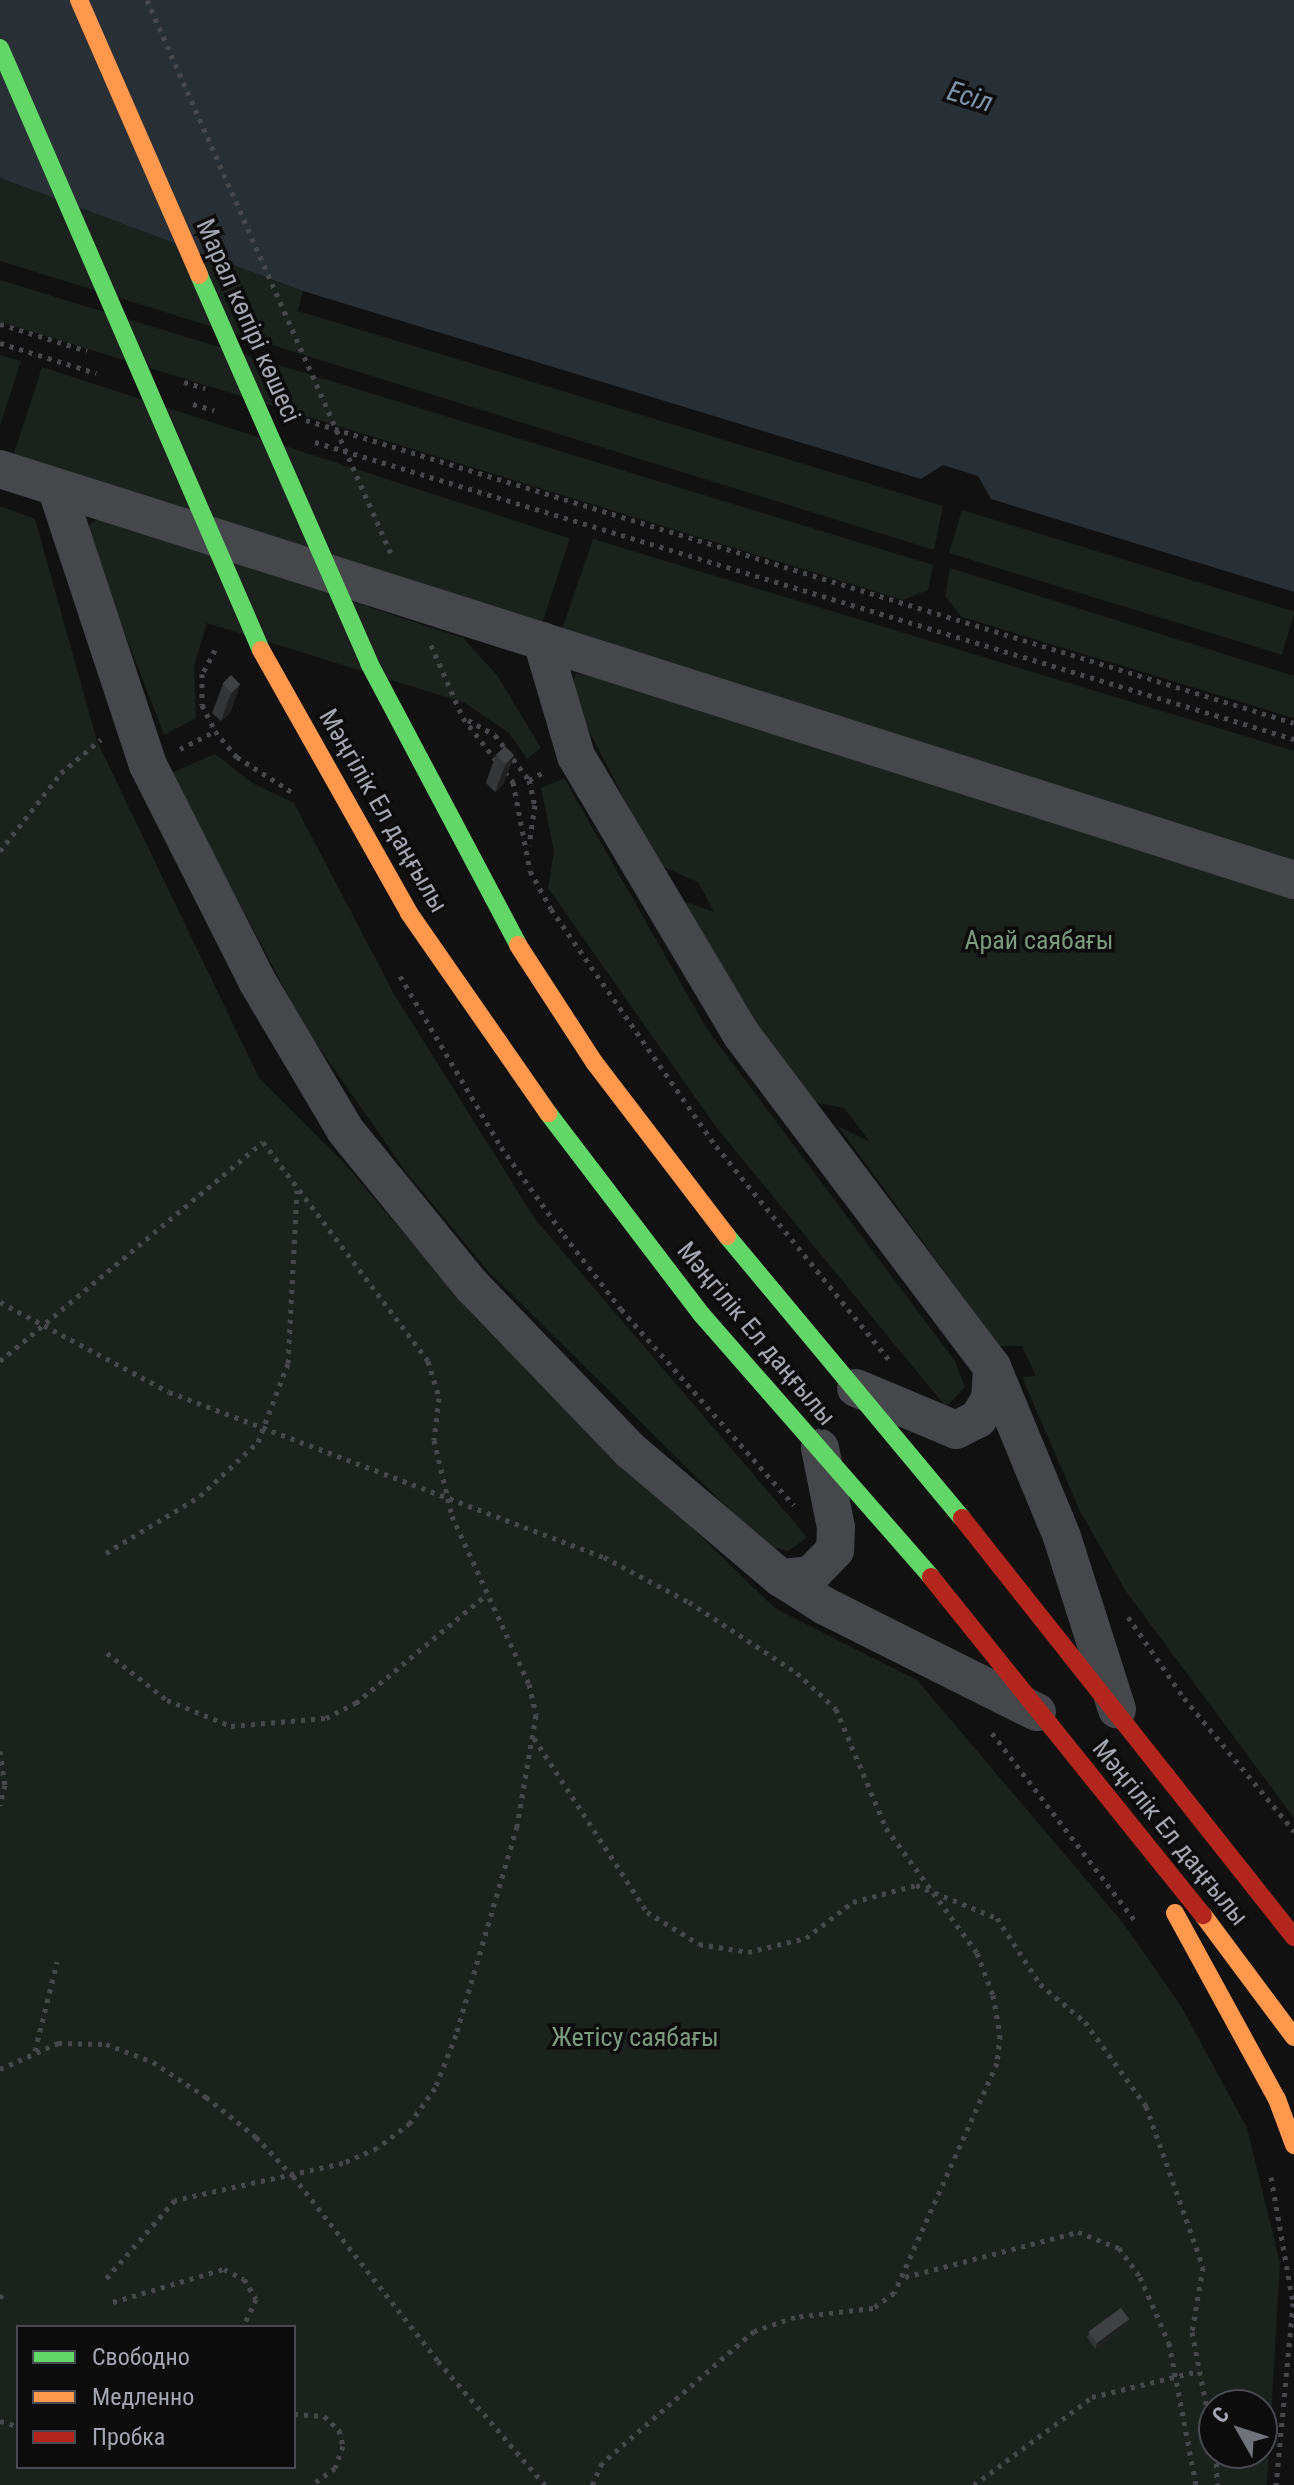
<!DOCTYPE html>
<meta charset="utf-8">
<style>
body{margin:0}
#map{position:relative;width:1294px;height:2485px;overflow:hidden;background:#111112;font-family:"Roboto Condensed",sans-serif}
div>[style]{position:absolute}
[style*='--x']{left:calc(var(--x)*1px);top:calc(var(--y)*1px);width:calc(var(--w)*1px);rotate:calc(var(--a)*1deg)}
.green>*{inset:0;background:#1b211c;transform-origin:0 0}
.water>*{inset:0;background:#293035}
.path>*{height:5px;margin-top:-2.5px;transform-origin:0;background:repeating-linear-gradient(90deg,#47484b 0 4px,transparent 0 10px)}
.street>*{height:38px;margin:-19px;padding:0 19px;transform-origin:19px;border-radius:19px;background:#45474a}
.fast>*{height:18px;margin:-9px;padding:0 9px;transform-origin:9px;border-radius:9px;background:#63d668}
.slow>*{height:18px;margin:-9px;padding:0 9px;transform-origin:9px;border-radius:9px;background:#ff974d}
.jam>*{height:18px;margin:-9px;padding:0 9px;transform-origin:9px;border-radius:9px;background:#b3261e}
.wall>*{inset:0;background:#343536}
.shaded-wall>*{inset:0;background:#212122}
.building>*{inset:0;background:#404143;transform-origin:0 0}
span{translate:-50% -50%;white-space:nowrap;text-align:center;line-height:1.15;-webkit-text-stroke:7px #0c0c0d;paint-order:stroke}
.street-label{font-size:26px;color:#a3a7b1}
.park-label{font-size:26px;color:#7c9b7e}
.water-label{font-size:28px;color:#7d94aa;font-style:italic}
.legend{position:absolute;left:16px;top:2325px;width:280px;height:144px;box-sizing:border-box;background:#0c0c0d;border:2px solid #484a4f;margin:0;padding:10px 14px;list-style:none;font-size:24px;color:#a3a7b1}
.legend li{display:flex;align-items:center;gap:16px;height:40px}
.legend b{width:40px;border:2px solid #484a4f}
.north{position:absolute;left:1198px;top:2389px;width:80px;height:80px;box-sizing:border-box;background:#0c0c0d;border:2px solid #484a4f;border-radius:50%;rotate:309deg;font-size:22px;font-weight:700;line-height:32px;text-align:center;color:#a3a7b1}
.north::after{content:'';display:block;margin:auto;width:28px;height:36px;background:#707279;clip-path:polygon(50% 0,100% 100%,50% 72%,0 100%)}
</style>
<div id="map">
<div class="green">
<div style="clip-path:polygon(0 178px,303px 291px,298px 311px,943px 506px,934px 550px,0 261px)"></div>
<div style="clip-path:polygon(0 280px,933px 565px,928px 590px,903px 600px,0 322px)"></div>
<div style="clip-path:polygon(0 355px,21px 361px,0 426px)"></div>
<div style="left:42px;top:367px;width:555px;height:91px;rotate:18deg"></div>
<div style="clip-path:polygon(evenodd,0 506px,35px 519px,97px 741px,259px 1078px,345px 1164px,478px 1321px,776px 1609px,917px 1680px,1123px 1923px,1181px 2006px,1247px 2128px,1280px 2263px,1267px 2485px,0 2485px,0 506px,18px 2327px,294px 2327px,294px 2467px,18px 2467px,18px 2327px,0 506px,1214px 2405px,1262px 2405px,1262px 2453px,1214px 2453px,1214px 2405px)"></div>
<div style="left:962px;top:510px;width:348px;height:45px;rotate:17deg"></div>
<div style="clip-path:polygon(100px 518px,463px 638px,497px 675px,541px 748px,527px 759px,509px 733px,465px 703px,207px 623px,194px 666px,196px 718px,164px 735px,87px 535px,90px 524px)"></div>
<div style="clip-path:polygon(593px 539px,1294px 751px,1294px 1818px,1125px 1590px,1079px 1509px,1022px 1377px,1036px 1376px,1022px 1346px,999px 1346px,838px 1126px,870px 1142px,844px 1108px,813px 1102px,760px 1030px,680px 900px,714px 912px,698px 882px,659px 865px,569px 693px,576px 673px,586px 675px,562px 629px)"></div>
<div style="clip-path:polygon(950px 568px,1294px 676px,1294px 718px,962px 617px,945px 596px)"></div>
<div style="clip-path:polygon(215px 754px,254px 784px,294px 803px,394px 994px,535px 1219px,807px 1537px,797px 1545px,788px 1551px,766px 1546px,488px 1271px,406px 1172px,304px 1026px,171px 773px)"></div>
<div style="clip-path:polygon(564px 778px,707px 1029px,955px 1361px,965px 1387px,946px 1407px,716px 1127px,548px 888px,554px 851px,541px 788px)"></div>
</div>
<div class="water">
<div style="clip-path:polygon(0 0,1294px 0,1294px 592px,991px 499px,978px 476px,943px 465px,921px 479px,303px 291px,0 178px)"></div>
</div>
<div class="path">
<div style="--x:147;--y:0;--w:608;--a:66.22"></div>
<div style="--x:0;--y:324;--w:91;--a:17.2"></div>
<div style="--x:0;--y:343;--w:101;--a:17.4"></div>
<div style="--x:184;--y:382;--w:22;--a:16"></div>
<div style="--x:193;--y:404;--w:22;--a:16"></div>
<div style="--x:306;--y:420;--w:1033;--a:17.05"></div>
<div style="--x:315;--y:442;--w:1023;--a:16.88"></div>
<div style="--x:431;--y:645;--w:80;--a:66.3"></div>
<div style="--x:463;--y:718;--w:58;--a:52"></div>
<div style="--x:215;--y:650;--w:27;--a:118"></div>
<div style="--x:202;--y:674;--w:31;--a:90"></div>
<div style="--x:202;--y:705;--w:29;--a:63"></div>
<div style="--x:215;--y:731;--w:34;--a:50"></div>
<div style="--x:237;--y:757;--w:69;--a:32.5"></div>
<div style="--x:468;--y:720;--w:31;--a:29"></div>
<div style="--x:495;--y:735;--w:56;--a:52.9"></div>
<div style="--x:529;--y:780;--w:26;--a:77"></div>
<div style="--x:535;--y:805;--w:40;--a:98.5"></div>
<div style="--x:180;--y:749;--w:39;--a:-27"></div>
<div style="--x:505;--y:772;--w:13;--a:51"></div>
<div style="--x:513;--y:782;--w:91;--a:79.2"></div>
<div style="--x:530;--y:871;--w:43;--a:61.1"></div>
<div style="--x:551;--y:909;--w:289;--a:55.2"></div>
<div style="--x:716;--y:1146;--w:279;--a:51"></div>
<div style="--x:529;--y:780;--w:19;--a:-28"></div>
<div style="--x:0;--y:851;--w:99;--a:-52"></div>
<div style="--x:61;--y:773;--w:52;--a:-40.4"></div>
<div style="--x:400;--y:976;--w:199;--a:59.4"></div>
<div style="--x:501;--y:1147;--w:108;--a:54.4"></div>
<div style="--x:564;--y:1235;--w:93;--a:52.4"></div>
<div style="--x:621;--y:1309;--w:261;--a:48.6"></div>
<div style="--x:0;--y:1302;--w:191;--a:28"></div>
<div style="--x:169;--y:1392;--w:465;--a:20.8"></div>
<div style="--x:604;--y:1557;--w:96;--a:27.9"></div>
<div style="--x:689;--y:1602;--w:129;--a:33.3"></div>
<div style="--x:797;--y:1673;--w:53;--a:42.7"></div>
<div style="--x:836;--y:1709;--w:129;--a:67.2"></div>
<div style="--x:886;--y:1828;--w:155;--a:53.9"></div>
<div style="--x:977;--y:1953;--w:45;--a:69.1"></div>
<div style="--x:993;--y:1995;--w:41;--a:80.1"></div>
<div style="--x:1000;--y:2035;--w:28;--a:96"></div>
<div style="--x:997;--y:2063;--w:252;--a:114.1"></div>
<div style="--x:894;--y:2293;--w:26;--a:144"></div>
<div style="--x:873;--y:2308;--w:79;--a:173.4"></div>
<div style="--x:795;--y:2317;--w:43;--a:161.1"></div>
<div style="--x:754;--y:2331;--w:201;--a:139"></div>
<div style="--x:602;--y:2463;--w:24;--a:114"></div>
<div style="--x:0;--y:1361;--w:342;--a:-39.8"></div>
<div style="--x:263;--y:1142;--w:274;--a:53"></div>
<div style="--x:428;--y:1361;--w:39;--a:73"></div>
<div style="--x:439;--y:1398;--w:42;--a:96.8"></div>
<div style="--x:434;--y:1440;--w:78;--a:76.7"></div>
<div style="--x:452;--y:1516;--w:185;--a:65.4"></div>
<div style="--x:529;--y:1684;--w:32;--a:77"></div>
<div style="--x:536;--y:1715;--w:113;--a:99.7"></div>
<div style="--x:517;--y:1826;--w:218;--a:106.3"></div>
<div style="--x:456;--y:2035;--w:57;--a:111.6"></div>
<div style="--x:435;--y:2088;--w:43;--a:125.5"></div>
<div style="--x:410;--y:2123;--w:41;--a:142.9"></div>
<div style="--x:377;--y:2148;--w:37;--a:156"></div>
<div style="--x:343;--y:2163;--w:172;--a:167.6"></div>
<div style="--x:175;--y:2200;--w:108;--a:131.2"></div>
<div style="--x:106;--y:1553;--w:110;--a:-31.2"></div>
<div style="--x:200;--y:1496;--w:79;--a:-43"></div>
<div style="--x:258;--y:1442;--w:85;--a:-69.2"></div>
<div style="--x:288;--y:1363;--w:173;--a:-87"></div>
<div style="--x:1128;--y:1617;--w:98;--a:55.3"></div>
<div style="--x:1184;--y:1698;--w:173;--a:50.4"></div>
<div style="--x:107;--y:1653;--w:76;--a:38.1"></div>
<div style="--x:167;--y:1700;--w:69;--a:22.1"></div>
<div style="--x:231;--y:1726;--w:95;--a:-4.8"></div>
<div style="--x:326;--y:1718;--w:34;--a:-27"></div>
<div style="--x:356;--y:1703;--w:169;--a:-39.7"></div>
<div style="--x:992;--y:1733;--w:238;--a:52.7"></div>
<div style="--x:534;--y:1738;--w:207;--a:57"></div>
<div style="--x:647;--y:1912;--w:61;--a:31.6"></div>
<div style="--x:699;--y:1944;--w:50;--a:9.3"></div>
<div style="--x:748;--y:1952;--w:60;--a:-13.6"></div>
<div style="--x:806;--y:1938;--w:59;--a:-37.5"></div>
<div style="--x:853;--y:1902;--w:65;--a:-15.1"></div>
<div style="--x:916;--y:1885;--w:87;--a:22.2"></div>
<div style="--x:997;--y:1918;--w:79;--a:56.9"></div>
<div style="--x:1040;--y:1984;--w:59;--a:40.2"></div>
<div style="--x:1085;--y:2022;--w:104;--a:54"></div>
<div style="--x:1146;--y:2106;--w:171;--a:70.5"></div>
<div style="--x:1203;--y:2267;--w:66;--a:99.6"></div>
<div style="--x:1192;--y:2332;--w:115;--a:79"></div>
<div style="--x:0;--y:1751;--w:34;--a:82"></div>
<div style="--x:5;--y:1785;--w:21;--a:104"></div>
<div style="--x:35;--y:2051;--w:92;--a:-76.1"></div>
<div style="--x:0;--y:2069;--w:64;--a:-24.1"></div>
<div style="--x:58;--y:2043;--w:48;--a:1.2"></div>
<div style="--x:106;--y:2044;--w:50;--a:21"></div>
<div style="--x:153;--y:2062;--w:64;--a:33.4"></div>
<div style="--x:206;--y:2097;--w:64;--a:38.7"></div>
<div style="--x:256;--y:2137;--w:54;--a:46.5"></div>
<div style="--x:293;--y:2176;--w:235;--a:51.9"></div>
<div style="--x:438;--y:2361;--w:164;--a:49.2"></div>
<div style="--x:1271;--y:2177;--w:128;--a:80.1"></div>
<div style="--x:1293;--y:2303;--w:183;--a:95.3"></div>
<div style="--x:905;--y:2277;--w:179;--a:-14.6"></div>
<div style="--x:1078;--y:2232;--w:44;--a:21.3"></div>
<div style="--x:1119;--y:2248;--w:36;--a:54"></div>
<div style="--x:1140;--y:2277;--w:72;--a:66.3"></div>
<div style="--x:1169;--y:2343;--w:145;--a:79.2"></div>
<div style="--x:0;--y:2298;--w:7;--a:-56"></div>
<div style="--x:113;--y:2302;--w:116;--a:-16.6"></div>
<div style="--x:224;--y:2269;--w:22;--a:27"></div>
<div style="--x:244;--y:2279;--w:23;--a:59"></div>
<div style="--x:256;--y:2299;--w:31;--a:115"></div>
<div style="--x:294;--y:2414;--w:30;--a:4"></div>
<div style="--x:324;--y:2416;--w:21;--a:43"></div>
<div style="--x:339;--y:2430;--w:16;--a:76"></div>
<div style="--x:343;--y:2446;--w:23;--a:110"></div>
<div style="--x:335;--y:2468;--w:29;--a:144"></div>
<div style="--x:0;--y:2421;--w:19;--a:16"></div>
<div style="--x:1216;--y:2453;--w:32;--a:88"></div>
<div style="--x:974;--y:2485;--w:147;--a:-36.7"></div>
<div style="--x:1092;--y:2397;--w:110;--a:-13.7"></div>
</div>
<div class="street">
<div style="--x:0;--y:469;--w:1358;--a:17.62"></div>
<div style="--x:56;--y:487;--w:293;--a:71.7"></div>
<div style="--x:148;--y:765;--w:242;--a:63.2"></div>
<div style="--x:257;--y:981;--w:173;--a:59.4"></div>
<div style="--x:345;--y:1130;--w:201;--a:50.9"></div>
<div style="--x:472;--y:1286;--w:229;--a:46.1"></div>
<div style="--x:631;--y:1451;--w:197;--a:40.3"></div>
<div style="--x:542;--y:641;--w:120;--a:73.5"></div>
<div style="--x:576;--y:756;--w:323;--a:59.3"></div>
<div style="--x:741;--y:1034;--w:417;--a:53"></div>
<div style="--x:992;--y:1367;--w:184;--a:67.6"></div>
<div style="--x:1062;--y:1537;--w:181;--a:72.3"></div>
<div style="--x:856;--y:1388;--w:108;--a:22.8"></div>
<div style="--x:956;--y:1430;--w:25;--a:-27"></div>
<div style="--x:978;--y:1419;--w:23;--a:-59"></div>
<div style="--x:990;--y:1399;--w:32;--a:-86"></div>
<div style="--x:820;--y:1448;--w:81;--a:78.6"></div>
<div style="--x:836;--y:1527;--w:23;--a:92"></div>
<div style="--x:835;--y:1550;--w:35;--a:134"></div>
<div style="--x:811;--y:1575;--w:30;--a:174"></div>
<div style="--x:781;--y:1578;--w:52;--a:32.5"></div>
<div style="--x:825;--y:1606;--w:237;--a:26.6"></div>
</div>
<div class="fast">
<div style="--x:0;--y:48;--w:656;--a:66.56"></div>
<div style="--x:199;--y:275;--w:424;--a:66.3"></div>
<div style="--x:369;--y:663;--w:319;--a:62.1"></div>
<div style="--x:548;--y:1113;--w:254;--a:52.7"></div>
<div style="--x:702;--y:1315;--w:348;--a:48.8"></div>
<div style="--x:727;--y:1236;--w:367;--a:50.2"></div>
</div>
<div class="slow">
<div style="--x:79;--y:0;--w:300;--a:66.4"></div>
<div style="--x:261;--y:650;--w:302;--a:60.6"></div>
<div style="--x:409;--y:913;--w:244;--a:55.2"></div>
<div style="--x:518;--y:945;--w:140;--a:57"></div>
<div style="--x:594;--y:1062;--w:219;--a:52.6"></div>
<div style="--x:1175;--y:1913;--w:212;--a:61.3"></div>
<div style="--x:1277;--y:2099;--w:49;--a:69.7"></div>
<div style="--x:1203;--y:1915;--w:152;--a:53.3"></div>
</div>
<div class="jam">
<div style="--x:962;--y:1518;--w:535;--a:51.61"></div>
<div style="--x:931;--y:1577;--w:434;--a:51.2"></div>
</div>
<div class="wall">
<div style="clip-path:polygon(223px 684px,240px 684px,230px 713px,221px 721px,212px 713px)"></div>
<div style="clip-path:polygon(496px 754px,514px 755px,504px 783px,495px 792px,486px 783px)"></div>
<div style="clip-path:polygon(1129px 2319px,1127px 2325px,1095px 2349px,1087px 2337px,1089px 2332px)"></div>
</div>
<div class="shaded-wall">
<div style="clip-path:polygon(240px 684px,230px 713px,221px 721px,231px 693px)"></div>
<div style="clip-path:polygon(514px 755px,504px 783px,495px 792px,506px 763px)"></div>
<div style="clip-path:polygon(1129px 2319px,1127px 2325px,1095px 2349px,1097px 2343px)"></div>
</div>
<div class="building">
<div style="left:231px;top:675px;width:13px;height:12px;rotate:45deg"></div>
<div style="left:505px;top:746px;width:13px;height:12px;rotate:45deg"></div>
<div style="left:1121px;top:2308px;width:14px;height:40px;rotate:54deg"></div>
</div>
<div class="street-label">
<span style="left:248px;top:321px;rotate:66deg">Марал көпірі көшесі</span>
<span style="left:383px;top:811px;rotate:60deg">Мәңгілік Ел даңғылы</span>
<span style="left:756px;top:1334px;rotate:50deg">Мәңгілік Ел даңғылы</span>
<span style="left:1170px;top:1833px;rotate:51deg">Мәңгілік Ел даңғылы</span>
</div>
<div class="park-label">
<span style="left:1039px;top:941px">Арай саябағы</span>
<span style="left:635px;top:2038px">Жетісу саябағы</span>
</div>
<div class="water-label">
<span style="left:970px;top:97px;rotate:17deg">Есіл</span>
</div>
<ul class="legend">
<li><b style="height:10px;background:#63d668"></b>Свободно</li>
<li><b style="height:10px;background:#ff974d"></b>Медленно</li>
<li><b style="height:10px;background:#b3261e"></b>Пробка</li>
</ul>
<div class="north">С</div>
</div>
